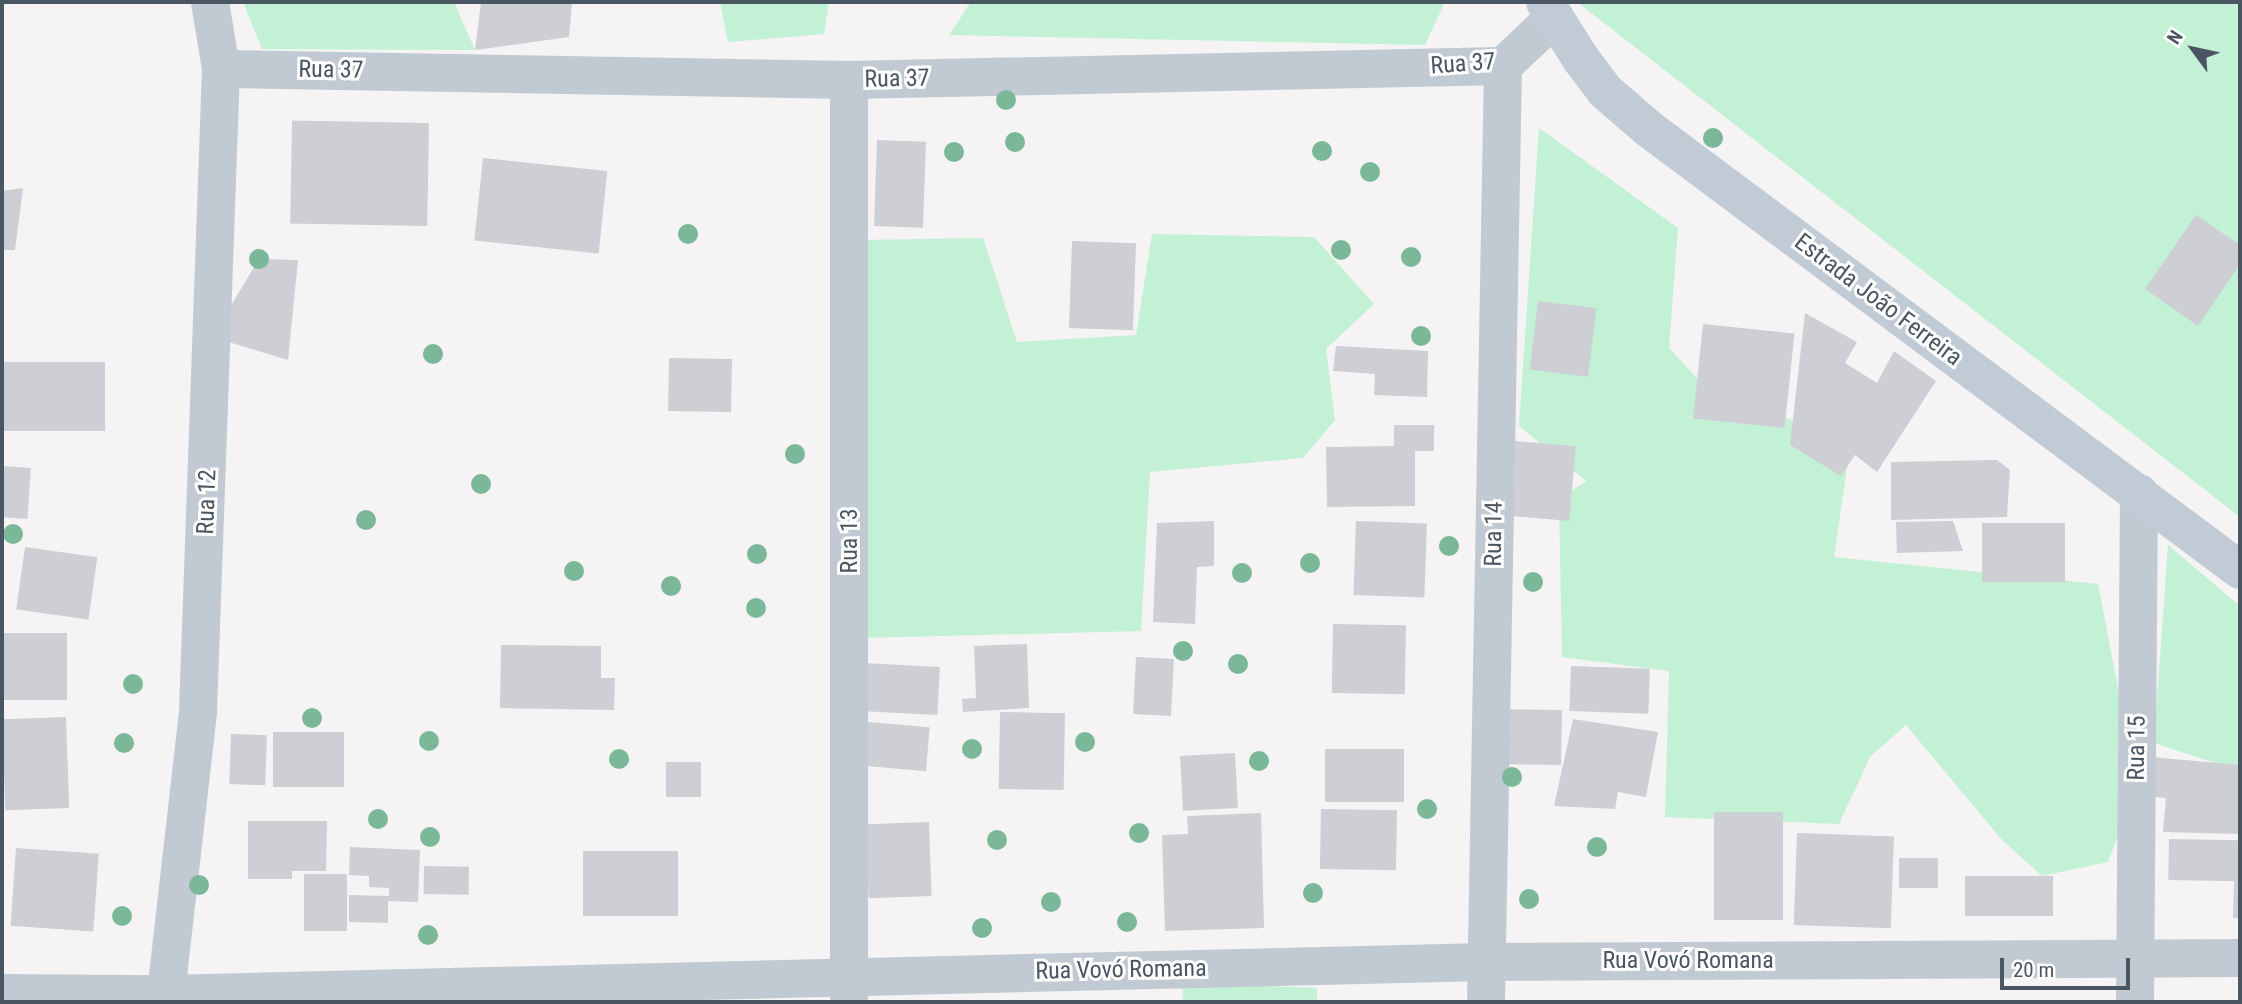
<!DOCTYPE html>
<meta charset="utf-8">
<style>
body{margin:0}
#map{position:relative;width:2242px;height:1004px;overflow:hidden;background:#f5f3f3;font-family:"Roboto Condensed",sans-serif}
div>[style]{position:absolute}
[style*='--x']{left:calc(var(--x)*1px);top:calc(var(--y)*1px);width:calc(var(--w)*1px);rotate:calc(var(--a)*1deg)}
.green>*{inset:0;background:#c3f1d5}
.building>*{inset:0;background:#cdcfd5;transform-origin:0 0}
.street>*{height:38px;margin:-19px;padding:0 19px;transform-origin:19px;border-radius:19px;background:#c1cad2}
.secondary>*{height:38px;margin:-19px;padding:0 19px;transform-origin:19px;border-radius:19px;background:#c1cbd6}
.trees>*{width:20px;height:20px;margin:-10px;border-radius:50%;background:#7bb799}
span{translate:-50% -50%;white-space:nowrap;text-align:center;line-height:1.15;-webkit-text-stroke:6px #fff;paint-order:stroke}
.street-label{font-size:24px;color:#4a5661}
.frame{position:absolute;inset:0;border:4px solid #4a5661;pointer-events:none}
.north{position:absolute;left:2158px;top:14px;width:70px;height:70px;-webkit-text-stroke:5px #fff;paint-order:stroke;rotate:303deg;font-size:19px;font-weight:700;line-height:28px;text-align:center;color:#4a5661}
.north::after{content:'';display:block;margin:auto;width:24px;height:32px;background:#4a5661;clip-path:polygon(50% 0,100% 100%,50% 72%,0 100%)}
.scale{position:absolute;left:2000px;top:958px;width:130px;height:32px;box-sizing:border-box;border:4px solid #4a5661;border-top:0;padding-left:9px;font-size:21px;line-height:24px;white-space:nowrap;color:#4a5661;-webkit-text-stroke:5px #fff;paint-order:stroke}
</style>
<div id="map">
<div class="green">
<div style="clip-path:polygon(243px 2px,454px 2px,475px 50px,262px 49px)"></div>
<div style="clip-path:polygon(720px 2px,829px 2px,824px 34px,728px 42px)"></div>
<div style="clip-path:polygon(971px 2px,1445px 2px,1425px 45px,949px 35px)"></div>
<div style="clip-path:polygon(1577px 2px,2240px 2px,2240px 517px)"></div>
<div style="clip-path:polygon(1539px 128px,1678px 228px,1669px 348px,1709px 391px,1851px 441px,1834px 557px,2098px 584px,2125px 724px,2126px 813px,2108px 862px,2042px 876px,2002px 840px,1906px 725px,1870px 757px,1839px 824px,1665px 817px,1669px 671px,1562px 657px,1559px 499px,1586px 481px,1519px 426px)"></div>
<div style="clip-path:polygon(1152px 234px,1314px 237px,1374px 304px,1326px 349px,1335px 420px,1303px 458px,1150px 472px,1141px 631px,862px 638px,860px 240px,983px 238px,1017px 342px,1136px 335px)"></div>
<div style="clip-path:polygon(2168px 545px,2240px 606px,2240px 771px,2154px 743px)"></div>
<div style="clip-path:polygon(1182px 983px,1317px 988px,1317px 1002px,1183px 1002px)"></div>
</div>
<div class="building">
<div style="clip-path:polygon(481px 2px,572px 2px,569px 37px,475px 50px)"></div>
<div style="left:429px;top:123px;width:103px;height:137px;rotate:91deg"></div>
<div style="left:877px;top:140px;width:49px;height:86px;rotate:2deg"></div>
<div style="left:483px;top:158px;width:125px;height:83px;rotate:6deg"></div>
<div style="clip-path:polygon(23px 188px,15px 250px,2px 250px,2px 191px)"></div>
<div style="clip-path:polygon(2196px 215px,2240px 245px,2240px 264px,2198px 326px,2145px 289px)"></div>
<div style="left:1072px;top:241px;width:64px;height:87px;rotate:2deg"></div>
<div style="clip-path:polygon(259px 259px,298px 260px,288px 360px,212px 337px)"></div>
<div style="left:1538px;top:301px;width:59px;height:69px;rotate:7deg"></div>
<div style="clip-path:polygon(1805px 313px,1857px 342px,1845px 363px,1877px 383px,1894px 351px,1936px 381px,1877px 472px,1855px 455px,1841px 476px,1790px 445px)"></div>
<div style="left:1703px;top:324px;width:92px;height:95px;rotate:6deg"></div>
<div style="clip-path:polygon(1336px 346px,1428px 351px,1427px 397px,1374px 395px,1375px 374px,1333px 371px)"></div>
<div style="left:669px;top:358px;width:63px;height:53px;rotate:1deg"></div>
<div style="left:2px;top:362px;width:103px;height:69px"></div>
<div style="clip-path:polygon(1394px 425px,1434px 425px,1434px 451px,1415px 451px,1415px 506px,1327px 507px,1326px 447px,1394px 446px)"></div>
<div style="left:1515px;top:441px;width:61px;height:75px;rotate:5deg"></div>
<div style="clip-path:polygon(1997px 460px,2010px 470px,2007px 517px,1891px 520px,1891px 462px)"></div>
<div style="left:2px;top:466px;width:29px;height:51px;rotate:4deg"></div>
<div style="clip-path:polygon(1214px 521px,1214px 566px,1197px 567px,1195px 624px,1153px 622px,1157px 523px)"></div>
<div style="left:1356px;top:521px;width:71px;height:74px;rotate:2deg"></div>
<div style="clip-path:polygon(1953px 521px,1963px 551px,1897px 553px,1896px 522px)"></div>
<div style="left:1982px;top:523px;width:83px;height:59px"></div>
<div style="left:25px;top:547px;width:73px;height:63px;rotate:8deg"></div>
<div style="left:1333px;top:624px;width:73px;height:69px;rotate:1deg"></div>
<div style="left:67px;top:633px;width:67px;height:65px;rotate:90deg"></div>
<div style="clip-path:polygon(1027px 644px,1029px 708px,963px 712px,962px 699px,976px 698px,974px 646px)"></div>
<div style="clip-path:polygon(501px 645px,601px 646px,601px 678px,615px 678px,614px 710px,500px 708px)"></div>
<div style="left:1136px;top:657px;width:38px;height:57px;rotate:3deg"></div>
<div style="left:863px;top:663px;width:77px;height:48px;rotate:3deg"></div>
<div style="left:1571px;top:666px;width:79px;height:45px;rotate:2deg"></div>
<div style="left:1499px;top:709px;width:63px;height:55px;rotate:1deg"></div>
<div style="left:1000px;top:712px;width:65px;height:77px;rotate:1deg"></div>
<div style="left:66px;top:717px;width:91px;height:64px;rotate:88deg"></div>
<div style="clip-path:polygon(1573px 719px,1658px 732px,1646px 797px,1618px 792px,1615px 809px,1554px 806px)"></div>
<div style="left:857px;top:721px;width:73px;height:44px;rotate:5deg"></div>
<div style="left:273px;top:732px;width:71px;height:55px"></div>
<div style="left:231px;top:734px;width:36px;height:50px;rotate:2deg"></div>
<div style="left:1404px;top:749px;width:53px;height:79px;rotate:90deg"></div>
<div style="left:1235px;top:753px;width:55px;height:55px;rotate:87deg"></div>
<div style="clip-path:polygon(2152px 757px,2240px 765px,2240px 834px,2163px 832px,2166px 798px,2148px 796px)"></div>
<div style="left:701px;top:762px;width:35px;height:35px;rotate:90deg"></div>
<div style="left:1321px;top:809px;width:76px;height:60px;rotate:1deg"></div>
<div style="left:1714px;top:812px;width:69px;height:108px"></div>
<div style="clip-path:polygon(1261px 813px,1264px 928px,1165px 931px,1162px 835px,1188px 834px,1187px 816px)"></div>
<div style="clip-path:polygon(248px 821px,327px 821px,326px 871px,292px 871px,292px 879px,248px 879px)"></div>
<div style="left:929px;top:822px;width:74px;height:63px;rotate:88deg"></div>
<div style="left:1797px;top:833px;width:97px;height:92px;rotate:2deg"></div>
<div style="left:2169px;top:839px;width:71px;height:41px;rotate:1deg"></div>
<div style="clip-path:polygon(350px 847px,420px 850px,418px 902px,388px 901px,388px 923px,349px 922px,349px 895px,389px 896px,389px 888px,369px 887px,369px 876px,349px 875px)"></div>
<div style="left:16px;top:848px;width:83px;height:78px;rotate:4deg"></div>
<div style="left:678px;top:851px;width:65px;height:95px;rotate:90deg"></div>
<div style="left:1899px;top:858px;width:39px;height:30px"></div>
<div style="left:424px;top:866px;width:45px;height:28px;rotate:1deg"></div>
<div style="left:304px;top:874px;width:43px;height:57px"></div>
<div style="left:1965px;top:876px;width:88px;height:40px"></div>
<div style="clip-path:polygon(2234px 880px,2240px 880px,2240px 918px,2233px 918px)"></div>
</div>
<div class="street">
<div style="--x:221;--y:69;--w:628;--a:1"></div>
<div style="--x:849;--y:80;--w:654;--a:-1.23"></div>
<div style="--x:1503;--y:66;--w:71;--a:-43.3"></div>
<div style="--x:849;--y:80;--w:922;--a:90"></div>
<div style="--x:2;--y:993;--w:163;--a:0.4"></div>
<div style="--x:165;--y:994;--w:1320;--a:-1.39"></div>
<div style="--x:1485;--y:962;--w:755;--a:-0.3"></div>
<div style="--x:165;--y:1002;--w:293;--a:-83.5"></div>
<div style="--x:198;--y:711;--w:642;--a:-87.95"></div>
<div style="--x:221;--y:69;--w:68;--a:-99.3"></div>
<div style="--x:1486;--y:1002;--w:936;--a:-88.96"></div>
<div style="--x:2135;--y:1002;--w:509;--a:-89.55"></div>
</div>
<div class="secondary">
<div style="--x:1545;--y:2;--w:67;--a:57.7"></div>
<div style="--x:1581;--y:59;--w:40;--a:53"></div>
<div style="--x:1605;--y:91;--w:58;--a:40.8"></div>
<div style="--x:1649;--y:129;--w:737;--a:36.73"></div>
</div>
<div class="trees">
<div style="left:1006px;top:100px"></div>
<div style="left:1713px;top:138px"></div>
<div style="left:1015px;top:142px"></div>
<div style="left:1322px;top:151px"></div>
<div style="left:954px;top:152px"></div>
<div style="left:1370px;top:172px"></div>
<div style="left:688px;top:234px"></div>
<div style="left:1341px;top:250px"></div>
<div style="left:1411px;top:257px"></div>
<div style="left:259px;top:259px"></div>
<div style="left:1421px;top:336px"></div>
<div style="left:433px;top:354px"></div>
<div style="left:795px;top:454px"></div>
<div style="left:481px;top:484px"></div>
<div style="left:366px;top:520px"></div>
<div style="left:13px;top:534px"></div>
<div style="left:1449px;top:546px"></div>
<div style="left:757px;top:554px"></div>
<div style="left:1310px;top:563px"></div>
<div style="left:574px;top:571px"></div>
<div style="left:1242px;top:573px"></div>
<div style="left:1533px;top:582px"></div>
<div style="left:671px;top:586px"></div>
<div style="left:756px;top:608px"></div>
<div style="left:1183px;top:651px"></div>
<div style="left:1238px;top:664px"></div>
<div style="left:133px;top:684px"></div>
<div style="left:312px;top:718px"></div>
<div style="left:429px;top:741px"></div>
<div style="left:1085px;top:742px"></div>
<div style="left:124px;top:743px"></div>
<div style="left:972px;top:749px"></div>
<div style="left:619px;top:759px"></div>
<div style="left:1259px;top:761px"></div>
<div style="left:1512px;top:777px"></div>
<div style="left:1427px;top:809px"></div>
<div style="left:378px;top:819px"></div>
<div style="left:1139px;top:833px"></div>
<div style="left:430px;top:837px"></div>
<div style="left:997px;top:840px"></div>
<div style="left:1597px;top:847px"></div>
<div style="left:199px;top:885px"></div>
<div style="left:1313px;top:893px"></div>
<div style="left:1529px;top:899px"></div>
<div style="left:1051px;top:902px"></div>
<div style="left:122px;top:916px"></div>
<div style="left:1127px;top:922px"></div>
<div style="left:982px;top:928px"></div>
<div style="left:428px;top:935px"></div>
</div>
<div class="street-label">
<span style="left:1463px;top:64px;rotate:-4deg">Rua 37</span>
<span style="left:331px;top:70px;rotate:1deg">Rua 37</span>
<span style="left:897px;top:79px;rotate:-1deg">Rua 37</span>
<span style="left:1878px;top:300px;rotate:37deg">Estrada João Ferreira</span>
<span style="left:207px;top:502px;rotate:-88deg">Rua 12</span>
<span style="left:1494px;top:534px;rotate:-89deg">Rua 14</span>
<span style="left:850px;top:541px;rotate:-90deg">Rua 13</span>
<span style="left:2137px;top:748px;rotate:-89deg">Rua 15</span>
<span style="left:1688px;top:961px">Rua Vovó Romana</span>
<span style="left:1121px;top:970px;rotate:-1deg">Rua Vovó Romana</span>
</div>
<div class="frame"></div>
<div class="north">N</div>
<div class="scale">20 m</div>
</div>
